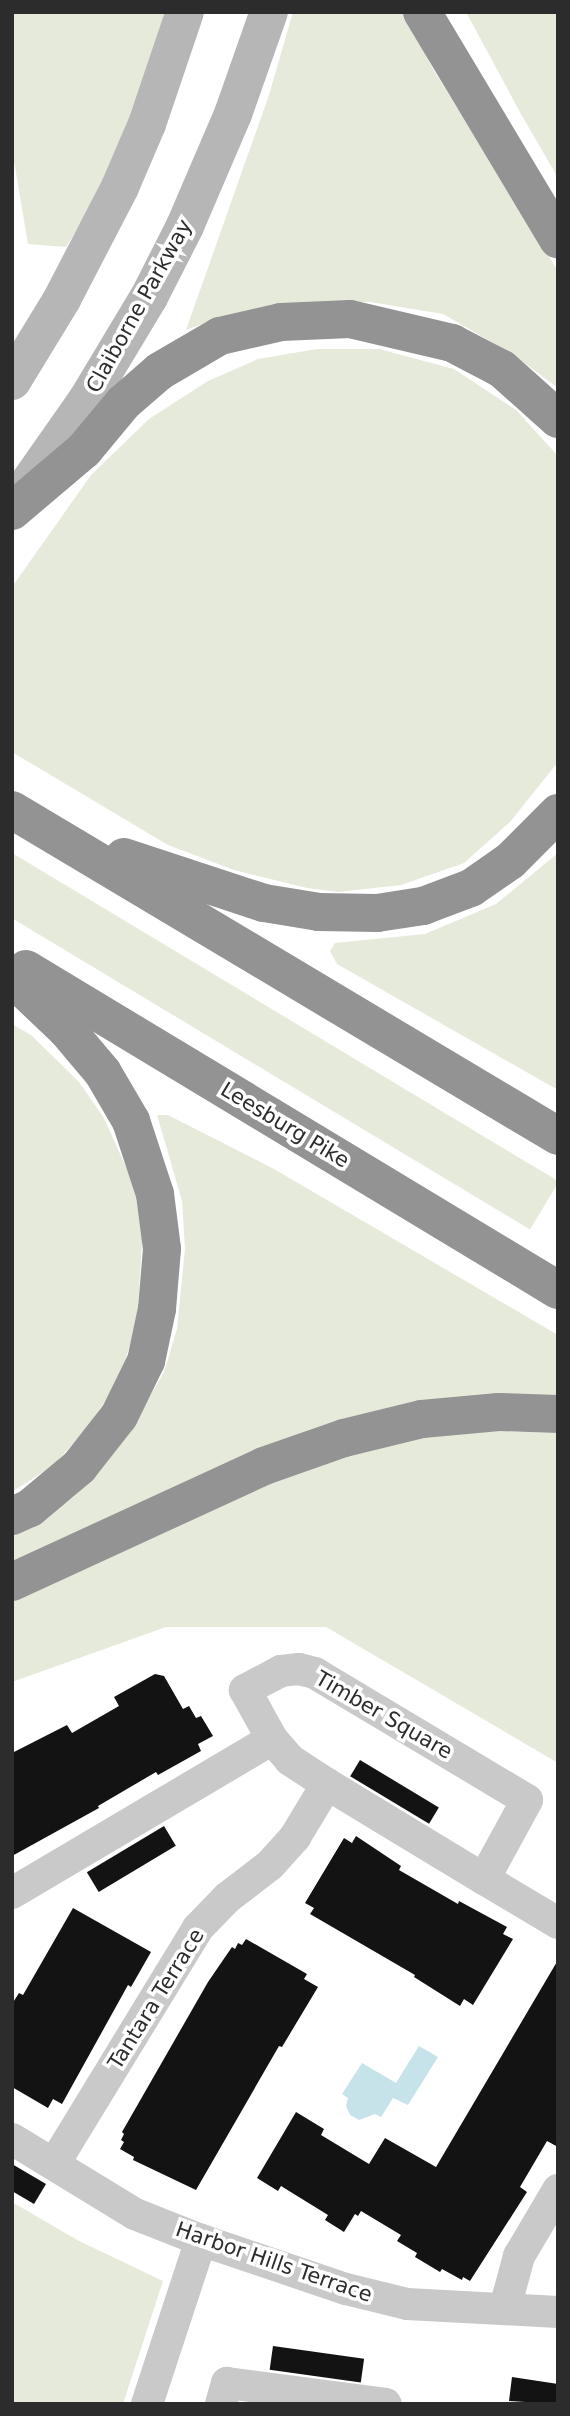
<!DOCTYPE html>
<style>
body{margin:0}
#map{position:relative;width:570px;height:2416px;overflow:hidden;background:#fff;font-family:"DejaVu Sans",sans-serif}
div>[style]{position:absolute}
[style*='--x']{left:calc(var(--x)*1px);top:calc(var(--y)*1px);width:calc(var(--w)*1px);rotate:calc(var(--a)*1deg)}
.green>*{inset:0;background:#e6eada;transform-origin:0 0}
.water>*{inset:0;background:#c6e3ea}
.building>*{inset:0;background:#131313;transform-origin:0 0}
.street>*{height:32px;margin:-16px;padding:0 16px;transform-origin:16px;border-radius:16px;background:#c9c9c9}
.secondary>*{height:38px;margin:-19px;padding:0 19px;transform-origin:19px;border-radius:19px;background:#b6b6b6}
.highway>*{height:38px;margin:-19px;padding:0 19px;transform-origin:19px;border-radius:19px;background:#939393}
span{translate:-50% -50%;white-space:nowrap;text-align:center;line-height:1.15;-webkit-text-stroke:7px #fff;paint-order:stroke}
.street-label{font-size:21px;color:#2c2c2c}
.frame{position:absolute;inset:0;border:14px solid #2c2c2c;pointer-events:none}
</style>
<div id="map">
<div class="green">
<div style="clip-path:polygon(12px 12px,168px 12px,116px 152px,88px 211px,66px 247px,28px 244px,12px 149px)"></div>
<div style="clip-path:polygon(293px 12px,404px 12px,433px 69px,558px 271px,558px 388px,511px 353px,443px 314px,370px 302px,289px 303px,213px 320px,186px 330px,269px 95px)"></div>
<div style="clip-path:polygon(466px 12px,558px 12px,558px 178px,521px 114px)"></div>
<div style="clip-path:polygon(317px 349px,379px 349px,454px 369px,516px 410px,558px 456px,558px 762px,510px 822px,464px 863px,401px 885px,338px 892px,307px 888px,234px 870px,168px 845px,12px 752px,12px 587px,91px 475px,149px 419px,208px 381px,258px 359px)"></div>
<div style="left:12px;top:853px;width:638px;height:56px;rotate:31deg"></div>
<div style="clip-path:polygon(558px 853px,558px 1090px,337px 964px,330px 951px,335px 943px,425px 934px,496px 904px)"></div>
<div style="clip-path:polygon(12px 1024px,31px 1035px,79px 1082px,104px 1118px,134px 1185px,143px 1227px,137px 1322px,125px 1361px,108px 1397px,85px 1430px,54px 1465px,12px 1492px)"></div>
<div style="clip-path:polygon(157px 1115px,168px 1115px,274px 1169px,558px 1335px,558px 1402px,478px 1400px,12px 1569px,12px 1537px,72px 1498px,99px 1472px,127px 1436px,164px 1372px,177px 1329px,185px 1249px,182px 1201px)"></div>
<div style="clip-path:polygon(457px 1430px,558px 1433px,558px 1763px,326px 1627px,166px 1627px,12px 1682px,12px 1601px,316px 1458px)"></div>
<div style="clip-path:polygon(12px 2202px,79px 2241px,163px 2281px,123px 2404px,12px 2404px)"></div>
</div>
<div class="water">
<div style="clip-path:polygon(419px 2046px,438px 2057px,408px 2105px,393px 2098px,381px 2117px,375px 2114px,359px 2120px,350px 2115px,346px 2106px,348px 2098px,342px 2094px,362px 2063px,396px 2083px)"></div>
</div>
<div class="building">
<div style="clip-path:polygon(155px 1674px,164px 1676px,183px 1709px,189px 1706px,196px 1718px,201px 1716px,213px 1736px,198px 1744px,201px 1751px,158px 1775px,156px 1772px,98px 1806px,99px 1808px,12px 1856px,12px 1753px,67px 1725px,72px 1733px,119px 1706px,114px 1697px)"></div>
<div style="left:360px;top:1760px;width:92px;height:19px;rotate:31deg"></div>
<div style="left:164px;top:1826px;width:23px;height:90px;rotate:59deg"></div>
<div style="clip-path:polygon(356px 1836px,401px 1866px,399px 1870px,458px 1904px,459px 1901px,507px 1927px,503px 1934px,513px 1939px,473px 2005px,464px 1999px,460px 2006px,414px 1977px,415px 1975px,310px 1914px,314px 1908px,305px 1903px,344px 1838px,352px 1843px)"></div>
<div style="clip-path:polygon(73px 1908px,151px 1952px,131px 1987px,128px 1985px,62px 2104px,53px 2099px,48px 2108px,12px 2087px,12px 2004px,19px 1993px,23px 1995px)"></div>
<div style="clip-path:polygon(246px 1939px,307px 1974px,304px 1979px,318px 1987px,282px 2047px,279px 2046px,196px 2190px,133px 2160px,134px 2157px,120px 2149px,124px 2142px,121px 2140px,124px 2134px,122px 2132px,208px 1982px,232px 1947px,235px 1949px,238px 1943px,242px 1945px)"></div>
<div style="clip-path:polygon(558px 1960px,558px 2147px,547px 2141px,520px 2187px,527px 2192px,470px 2281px,463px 2277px,462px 2280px,442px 2269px,440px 2272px,415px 2257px,417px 2253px,397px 2241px,401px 2235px,361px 2211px,358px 2216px,355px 2214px,344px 2232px,325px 2220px,328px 2215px,281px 2186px,278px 2191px,257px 2178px,296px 2112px,324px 2129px,321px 2135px,369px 2164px,385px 2138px,436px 2167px)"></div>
<div style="clip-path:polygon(12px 2164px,46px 2184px,34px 2204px,12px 2191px)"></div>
<div style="left:273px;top:2346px;width:92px;height:24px;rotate:8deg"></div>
<div style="clip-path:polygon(512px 2377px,558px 2384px,558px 2404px,509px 2401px)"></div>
</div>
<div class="street">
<div style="--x:484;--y:1879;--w:90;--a:-61.4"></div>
<div style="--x:527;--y:1800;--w:247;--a:-149.1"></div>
<div style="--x:315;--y:1673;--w:16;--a:-166"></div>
<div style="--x:299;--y:1669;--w:18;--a:174"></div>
<div style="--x:281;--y:1671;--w:41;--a:152.2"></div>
<div style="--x:245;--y:1690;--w:56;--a:61.1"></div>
<div style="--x:272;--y:1739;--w:28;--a:49"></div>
<div style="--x:290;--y:1760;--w:44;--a:33"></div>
<div style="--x:327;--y:1784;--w:184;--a:31.2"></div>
<div style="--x:484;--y:1879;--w:86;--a:30.7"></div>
<div style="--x:12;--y:1893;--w:302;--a:-30.6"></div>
<div style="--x:12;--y:2139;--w:144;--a:31.4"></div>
<div style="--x:135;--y:2214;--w:71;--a:21.5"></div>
<div style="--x:201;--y:2240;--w:153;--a:18.7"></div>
<div style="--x:346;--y:2289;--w:63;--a:13.8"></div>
<div style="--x:407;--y:2304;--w:151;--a:3"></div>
<div style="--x:54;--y:2164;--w:276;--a:-58.6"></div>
<div style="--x:198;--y:1928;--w:42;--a:-46"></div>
<div style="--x:227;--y:1898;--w:54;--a:-37.5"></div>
<div style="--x:270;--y:1865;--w:38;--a:-48"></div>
<div style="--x:295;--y:1837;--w:62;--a:-58.9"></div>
<div style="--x:505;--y:2308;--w:54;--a:-74.9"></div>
<div style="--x:519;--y:2256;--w:77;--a:-59.4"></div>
<div style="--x:147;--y:2404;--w:173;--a:-71.8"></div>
<div style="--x:221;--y:2404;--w:22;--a:-74"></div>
<div style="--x:227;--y:2383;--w:160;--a:7.5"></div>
</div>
<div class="secondary">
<div style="--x:12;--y:381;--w:96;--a:-58.6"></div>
<div style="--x:62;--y:299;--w:126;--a:-62.6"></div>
<div style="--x:120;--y:187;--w:69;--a:-66.8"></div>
<div style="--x:147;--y:124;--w:118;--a:-71.3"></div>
<div style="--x:19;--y:497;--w:118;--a:-55"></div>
<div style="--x:87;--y:400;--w:120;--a:-59"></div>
<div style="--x:149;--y:297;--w:80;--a:-63.1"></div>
<div style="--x:185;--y:226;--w:122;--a:-66.8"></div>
<div style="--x:233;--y:114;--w:108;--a:-70.6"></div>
</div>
<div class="highway">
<div style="--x:422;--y:12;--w:265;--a:59.1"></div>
<div style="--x:12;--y:511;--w:94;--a:-40.3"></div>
<div style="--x:84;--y:450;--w:61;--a:-50.3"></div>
<div style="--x:123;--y:403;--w:49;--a:-40.9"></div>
<div style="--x:160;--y:371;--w:69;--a:-30.3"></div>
<div style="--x:220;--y:336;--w:63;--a:-12.9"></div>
<div style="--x:281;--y:322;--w:69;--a:-2.5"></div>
<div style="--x:350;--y:319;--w:105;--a:13.2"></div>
<div style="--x:452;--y:343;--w:56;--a:27.5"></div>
<div style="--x:502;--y:369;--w:75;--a:41.8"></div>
<div style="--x:12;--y:810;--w:636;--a:30.84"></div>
<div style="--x:124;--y:857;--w:147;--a:18.2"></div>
<div style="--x:264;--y:903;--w:56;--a:9.3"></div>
<div style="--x:319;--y:912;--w:58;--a:1"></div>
<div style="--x:377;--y:913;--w:47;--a:-8.7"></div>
<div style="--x:423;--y:906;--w:51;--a:-20.6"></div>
<div style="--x:471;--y:888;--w:47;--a:-34.7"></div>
<div style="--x:510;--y:861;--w:68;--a:-45"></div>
<div style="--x:26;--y:969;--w:621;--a:31.11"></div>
<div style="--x:12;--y:978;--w:74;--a:43.4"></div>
<div style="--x:66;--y:1029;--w:57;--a:49.9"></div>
<div style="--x:103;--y:1073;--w:56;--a:59.7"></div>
<div style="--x:131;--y:1121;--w:77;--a:71.8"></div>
<div style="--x:155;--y:1194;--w:55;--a:82.7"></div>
<div style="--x:162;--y:1249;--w:60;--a:94.8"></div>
<div style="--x:157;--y:1309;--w:53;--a:101.9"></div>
<div style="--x:146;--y:1361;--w:61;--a:116.1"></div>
<div style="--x:119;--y:1416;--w:65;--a:128.1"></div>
<div style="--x:79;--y:1467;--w:64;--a:140.1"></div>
<div style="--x:30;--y:1508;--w:20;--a:156"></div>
<div style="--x:12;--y:1582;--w:277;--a:-24.7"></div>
<div style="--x:264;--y:1466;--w:85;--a:-19.3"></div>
<div style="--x:344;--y:1438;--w:80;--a:-13.7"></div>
<div style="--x:422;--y:1419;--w:77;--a:-5.2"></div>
<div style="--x:499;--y:1412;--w:59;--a:1.9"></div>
</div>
<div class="street-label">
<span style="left:139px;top:306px;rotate:-61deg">Claiborne Parkway</span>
<span style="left:285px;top:1125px;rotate:31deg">Leesburg Pike</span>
<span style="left:384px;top:1715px;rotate:30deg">Timber Square</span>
<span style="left:156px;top:1999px;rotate:-58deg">Tantara Terrace</span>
<span style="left:274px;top:2262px;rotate:19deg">Harbor Hills Terrace</span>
</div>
<div class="frame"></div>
</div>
